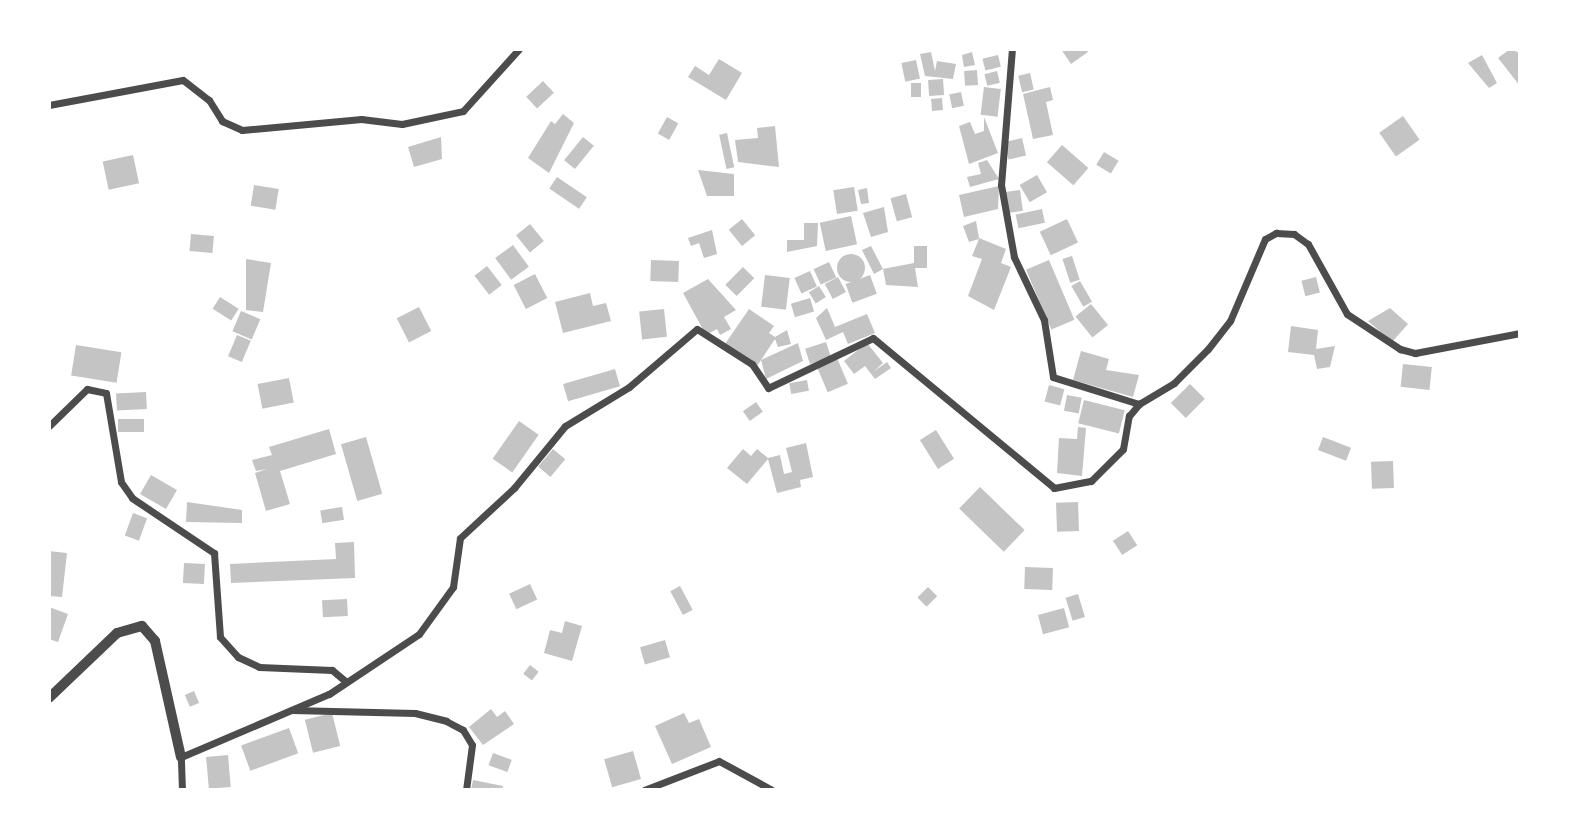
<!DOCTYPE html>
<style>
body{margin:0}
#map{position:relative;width:1569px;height:839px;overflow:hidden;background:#fff;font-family:"PT Sans Narrow",sans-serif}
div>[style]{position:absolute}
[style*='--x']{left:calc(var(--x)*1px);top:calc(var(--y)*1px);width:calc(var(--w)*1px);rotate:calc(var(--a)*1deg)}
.building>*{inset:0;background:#c4c4c4;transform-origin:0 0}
.round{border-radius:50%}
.minor>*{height:7px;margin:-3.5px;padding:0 3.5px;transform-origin:3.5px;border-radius:3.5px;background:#4c4c4c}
.tertiary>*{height:10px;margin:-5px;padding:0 5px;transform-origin:5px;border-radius:5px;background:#4c4c4c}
span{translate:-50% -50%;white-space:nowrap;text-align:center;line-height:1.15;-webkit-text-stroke:6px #fff;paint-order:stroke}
.frame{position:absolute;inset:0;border:51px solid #fff;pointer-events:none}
</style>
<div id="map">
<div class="building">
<div style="clip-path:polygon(1061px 49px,1086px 49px,1088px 52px,1071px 64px)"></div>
<div style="clip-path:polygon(1510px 49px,1520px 53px,1520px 86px,1498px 58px)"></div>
<div style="clip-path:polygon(931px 52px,935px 71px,937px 61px,956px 64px,953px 79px,925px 76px,920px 54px)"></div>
<div style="clip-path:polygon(972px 52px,975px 65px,964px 67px,962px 55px)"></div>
<div style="left:998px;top:55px;width:12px;height:16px;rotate:76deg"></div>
<div style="clip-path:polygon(1482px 55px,1497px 83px,1489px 88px,1468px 63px)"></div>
<div style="clip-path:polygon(719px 59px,742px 73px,726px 100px,688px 77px,695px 66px,709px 75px)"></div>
<div style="left:916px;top:60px;width:19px;height:15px;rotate:78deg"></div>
<div style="left:977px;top:70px;width:15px;height:13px;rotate:86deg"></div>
<div style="left:997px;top:71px;width:12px;height:13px;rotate:76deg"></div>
<div style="left:1030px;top:73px;width:17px;height:12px;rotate:77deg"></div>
<div style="left:943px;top:79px;width:16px;height:15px;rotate:86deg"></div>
<div style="left:543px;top:81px;width:16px;height:23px;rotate:47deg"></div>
<div style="left:911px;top:83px;width:10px;height:14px"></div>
<div style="left:984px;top:87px;width:17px;height:28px;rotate:7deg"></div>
<div style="clip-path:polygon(1050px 87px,1053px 100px,1046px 102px,1053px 135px,1033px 139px,1023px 94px)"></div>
<div style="left:961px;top:92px;width:14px;height:12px;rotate:78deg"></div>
<div style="left:942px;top:98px;width:12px;height:11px;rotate:85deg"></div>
<div style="clip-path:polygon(563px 114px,574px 123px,549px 173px,528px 158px,551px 121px,555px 124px)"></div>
<div style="left:1403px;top:116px;width:29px;height:29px;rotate:55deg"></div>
<div style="left:667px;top:117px;width:13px;height:19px;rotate:29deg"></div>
<div style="clip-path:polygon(984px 117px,998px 153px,969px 164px,959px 126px,970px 122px,975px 134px,984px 131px)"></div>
<div style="clip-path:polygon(775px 126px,779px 167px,738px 162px,735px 140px,758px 138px,757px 128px)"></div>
<div style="left:727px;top:133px;width:35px;height:8px;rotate:78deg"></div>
<div style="clip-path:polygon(441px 137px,442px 159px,414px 167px,408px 147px)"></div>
<div style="left:583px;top:137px;width:14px;height:30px;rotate:39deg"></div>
<div style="left:1022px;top:138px;width:18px;height:18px;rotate:77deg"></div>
<div style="left:1062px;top:145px;width:35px;height:23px;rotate:41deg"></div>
<div style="left:1104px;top:152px;width:17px;height:15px;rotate:31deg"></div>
<div style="left:133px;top:155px;width:29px;height:31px;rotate:78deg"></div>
<div style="clip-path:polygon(987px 160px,999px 179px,970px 187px,967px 177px,981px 174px,978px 163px)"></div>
<div style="clip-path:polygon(698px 170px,734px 174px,734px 196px,707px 196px)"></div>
<div style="left:1037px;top:175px;width:20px;height:20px;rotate:60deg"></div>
<div style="left:557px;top:177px;width:36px;height:14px;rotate:34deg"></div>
<div style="left:254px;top:185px;width:25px;height:21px;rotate:9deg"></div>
<div style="clip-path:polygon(999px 186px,998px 209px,964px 217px,959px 195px)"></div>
<div style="left:854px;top:187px;width:24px;height:21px;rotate:81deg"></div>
<div style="clip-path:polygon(867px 188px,869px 203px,861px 204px,858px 190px)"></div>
<div style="left:1020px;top:190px;width:21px;height:17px;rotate:82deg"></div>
<div style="left:906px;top:194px;width:24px;height:16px;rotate:75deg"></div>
<div style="clip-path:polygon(884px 207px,888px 232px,871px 237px,863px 213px)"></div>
<div style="left:1042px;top:209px;width:14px;height:27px;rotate:78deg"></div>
<div style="left:851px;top:216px;width:29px;height:32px;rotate:78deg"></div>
<div style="left:742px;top:219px;width:21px;height:17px;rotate:51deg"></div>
<div style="left:1067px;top:219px;width:26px;height:30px;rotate:65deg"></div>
<div style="clip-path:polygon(976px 221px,979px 238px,1006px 249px,1001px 263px,1011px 267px,994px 310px,968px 296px,982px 259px,972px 256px,979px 239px,969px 242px,963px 226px)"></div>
<div style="clip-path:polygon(804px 223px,818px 223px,817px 246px,787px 252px,787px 240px,804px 240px)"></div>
<div style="left:530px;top:224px;width:22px;height:18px;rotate:51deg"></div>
<div style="clip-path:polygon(712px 230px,717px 254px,704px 258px,699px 243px,691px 246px,688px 238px)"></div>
<div style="left:191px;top:234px;width:23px;height:17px;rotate:5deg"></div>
<div style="left:513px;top:245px;width:27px;height:22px;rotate:54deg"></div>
<div style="clip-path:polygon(871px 246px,883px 269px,914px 263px,914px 246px,927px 246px,927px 268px,915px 268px,918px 287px,886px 285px,883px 269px,874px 274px,862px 250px)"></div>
<div class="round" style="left:837px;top:254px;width:28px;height:28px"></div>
<div style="left:1072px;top:256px;width:25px;height:10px;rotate:72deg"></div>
<div style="clip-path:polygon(246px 259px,271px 263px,263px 312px,246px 310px)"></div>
<div style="left:651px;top:260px;width:28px;height:21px;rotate:2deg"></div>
<div style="left:1049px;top:260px;width:65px;height:25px;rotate:67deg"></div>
<div style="left:829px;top:262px;width:17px;height:17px;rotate:65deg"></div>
<div style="left:487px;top:266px;width:24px;height:16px;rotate:52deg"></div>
<div style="left:743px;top:267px;width:16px;height:25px;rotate:45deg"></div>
<div style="left:810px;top:271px;width:17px;height:17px;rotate:66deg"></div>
<div style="left:535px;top:274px;width:27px;height:24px;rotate:63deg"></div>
<div style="left:765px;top:275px;width:25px;height:32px;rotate:7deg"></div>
<div style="left:870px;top:275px;width:20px;height:26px;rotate:70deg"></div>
<div style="left:838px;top:277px;width:17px;height:15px;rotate:62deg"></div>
<div style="left:1316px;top:277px;width:16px;height:15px;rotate:76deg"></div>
<div style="clip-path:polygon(708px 279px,736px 310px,724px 317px,731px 329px,720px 335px,717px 329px,706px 335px,683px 293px)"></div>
<div style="left:1080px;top:281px;width:24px;height:10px;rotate:60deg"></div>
<div style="left:819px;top:286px;width:13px;height:12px;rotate:58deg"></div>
<div style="clip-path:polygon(590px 293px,593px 306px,606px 303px,611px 321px,563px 333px,555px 302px)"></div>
<div style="left:220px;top:297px;width:22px;height:14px;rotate:32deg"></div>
<div style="left:810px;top:298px;width:14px;height:20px;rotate:73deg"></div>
<div style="left:1091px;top:304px;width:27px;height:20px;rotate:51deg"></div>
<div style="left:419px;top:307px;width:27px;height:25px;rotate:63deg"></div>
<div style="clip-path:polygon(827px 308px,835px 327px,867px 314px,875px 333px,848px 344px,843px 332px,826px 340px,816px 318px)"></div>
<div style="clip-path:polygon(1390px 308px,1408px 324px,1392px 342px,1368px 321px)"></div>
<div style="left:664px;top:309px;width:28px;height:25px;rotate:84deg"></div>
<div style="clip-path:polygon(749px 309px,774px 326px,769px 333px,775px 337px,787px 330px,791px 344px,778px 347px,775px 339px,757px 366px,725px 344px)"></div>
<div style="left:241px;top:311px;width:21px;height:22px;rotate:23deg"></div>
<div style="clip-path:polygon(1291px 326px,1318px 330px,1316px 349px,1335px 346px,1330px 367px,1317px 369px,1314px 355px,1288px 352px)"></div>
<div style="left:237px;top:335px;width:15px;height:23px;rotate:23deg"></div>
<div style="left:826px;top:342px;width:16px;height:22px;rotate:72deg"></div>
<div style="clip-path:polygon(798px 343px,803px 361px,766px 379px,761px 360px)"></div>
<div style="clip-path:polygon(867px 343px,883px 363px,873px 372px,887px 362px,891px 368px,875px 379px,865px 366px,854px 374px,844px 361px)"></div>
<div style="left:76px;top:345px;width:46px;height:31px;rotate:9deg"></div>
<div style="clip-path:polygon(1081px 351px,1109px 359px,1106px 370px,1139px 375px,1133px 397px,1073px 380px)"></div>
<div style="left:837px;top:358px;width:28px;height:22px;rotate:67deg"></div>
<div style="left:1403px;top:364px;width:29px;height:23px;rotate:6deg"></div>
<div style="left:615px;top:369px;width:18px;height:54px;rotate:74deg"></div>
<div style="left:289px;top:378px;width:25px;height:32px;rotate:79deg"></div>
<div style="left:807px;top:380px;width:11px;height:18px;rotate:80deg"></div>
<div style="left:1190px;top:384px;width:21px;height:27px;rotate:45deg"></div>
<div style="left:1049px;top:385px;width:16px;height:17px;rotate:15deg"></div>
<div style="left:146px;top:392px;width:17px;height:30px;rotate:87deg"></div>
<div style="left:1067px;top:395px;width:15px;height:16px;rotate:11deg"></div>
<div style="left:1084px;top:400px;width:42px;height:24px;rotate:14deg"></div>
<div style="left:756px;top:402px;width:12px;height:16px;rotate:55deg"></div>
<div style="left:118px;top:419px;width:26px;height:13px"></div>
<div style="left:519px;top:421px;width:24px;height:46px;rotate:35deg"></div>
<div style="clip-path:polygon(1078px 427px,1086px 428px,1082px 476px,1057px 473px,1059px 438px,1077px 439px)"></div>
<div style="clip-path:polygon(329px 429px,336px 454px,280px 471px,290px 504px,266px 511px,255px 473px,267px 469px,256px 471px,252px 460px,272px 455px,269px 447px)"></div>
<div style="left:936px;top:430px;width:34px;height:19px;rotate:58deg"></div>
<div style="left:366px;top:437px;width:59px;height:26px;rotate:74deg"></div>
<div style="left:1323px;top:437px;width:30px;height:14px;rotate:21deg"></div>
<div style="clip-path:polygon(806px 443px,813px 477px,800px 480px,801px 487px,777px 493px,768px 459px,747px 484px,727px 468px,743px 449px,751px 456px,757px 449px,768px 458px,780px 455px,784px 474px,792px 472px,786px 448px)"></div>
<div style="left:553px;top:449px;width:16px;height:23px;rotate:40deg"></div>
<div style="left:1393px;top:461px;width:27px;height:22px;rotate:88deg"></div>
<div style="left:151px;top:475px;width:30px;height:22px;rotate:30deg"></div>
<div style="left:980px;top:487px;width:62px;height:30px;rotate:44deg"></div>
<div style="clip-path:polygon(187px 502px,242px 510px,242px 523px,186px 522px)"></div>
<div style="left:1078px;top:502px;width:29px;height:22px;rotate:88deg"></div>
<div style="left:342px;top:507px;width:13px;height:22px;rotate:81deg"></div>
<div style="left:133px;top:513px;width:15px;height:24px;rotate:20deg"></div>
<div style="left:1128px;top:531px;width:17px;height:18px;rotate:57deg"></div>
<div style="clip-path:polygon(354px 542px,355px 578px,231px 583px,230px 564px,336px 559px,335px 543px)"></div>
<div style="clip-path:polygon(49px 551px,67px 553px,62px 597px,49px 596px)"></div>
<div style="left:184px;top:563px;width:21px;height:20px;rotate:3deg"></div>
<div style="left:1025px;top:567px;width:28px;height:22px;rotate:2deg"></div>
<div style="left:530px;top:584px;width:17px;height:23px;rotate:65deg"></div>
<div style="left:680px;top:586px;width:27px;height:11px;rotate:62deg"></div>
<div style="left:928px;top:587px;width:13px;height:15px;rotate:45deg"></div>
<div style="left:1078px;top:594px;width:24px;height:13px;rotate:73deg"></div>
<div style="left:347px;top:599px;width:17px;height:25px;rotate:87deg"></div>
<div style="clip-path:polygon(49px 607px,68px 614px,58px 642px,49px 639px)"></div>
<div style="left:1064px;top:608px;width:20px;height:27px;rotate:75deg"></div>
<div style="clip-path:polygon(565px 621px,582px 626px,572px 661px,544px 653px,550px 630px,562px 633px)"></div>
<div style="left:665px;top:640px;width:18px;height:26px;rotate:74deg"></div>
<div style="left:530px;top:665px;width:11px;height:11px;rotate:38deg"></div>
<div style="left:194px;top:691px;width:13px;height:10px;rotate:67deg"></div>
<div style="clip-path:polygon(491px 709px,497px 717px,505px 711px,514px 724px,483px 745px,469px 727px)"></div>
<div style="left:332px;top:713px;width:34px;height:28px;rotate:76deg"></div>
<div style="clip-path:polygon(684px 713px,689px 723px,699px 719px,711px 747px,672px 764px,655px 726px)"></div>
<div style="left:289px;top:728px;width:27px;height:51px;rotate:70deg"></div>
<div style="left:633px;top:751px;width:29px;height:30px;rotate:74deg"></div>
<div style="left:493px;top:753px;width:20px;height:13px;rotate:20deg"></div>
<div style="left:228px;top:755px;width:32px;height:22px;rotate:85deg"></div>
<div style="clip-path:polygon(473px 780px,503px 786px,502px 790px,471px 790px)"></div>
</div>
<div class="minor">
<div style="--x:49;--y:105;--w:136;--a:-10.6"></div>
<div style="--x:183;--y:80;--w:33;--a:38"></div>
<div style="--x:209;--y:100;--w:25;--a:58"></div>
<div style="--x:222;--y:121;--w:22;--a:24"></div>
<div style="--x:242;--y:130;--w:120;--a:-5.3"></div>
<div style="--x:361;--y:119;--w:41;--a:7"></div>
<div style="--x:402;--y:124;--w:62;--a:-12"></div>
<div style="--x:463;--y:111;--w:84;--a:-47.9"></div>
<div style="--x:1139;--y:404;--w:41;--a:-31"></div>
<div style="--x:1174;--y:383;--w:48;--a:-45"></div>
<div style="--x:1208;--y:349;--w:36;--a:-52"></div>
<div style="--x:1230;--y:321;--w:89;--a:-66.9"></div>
<div style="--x:1265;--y:239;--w:13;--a:-29"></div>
<div style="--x:1276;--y:233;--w:18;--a:3"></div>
<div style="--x:1294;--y:234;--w:17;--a:36"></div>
<div style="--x:1308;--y:244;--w:80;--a:60.9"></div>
<div style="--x:1347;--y:314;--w:64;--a:33.4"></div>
<div style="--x:1400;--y:349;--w:16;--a:15"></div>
<div style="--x:1415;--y:353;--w:107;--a:-10.8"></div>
<div style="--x:49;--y:426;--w:53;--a:-44.2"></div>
<div style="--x:87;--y:389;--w:19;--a:12"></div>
<div style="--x:106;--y:393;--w:90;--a:80.4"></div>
<div style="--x:121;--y:482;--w:19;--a:55"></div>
<div style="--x:132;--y:498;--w:99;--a:33.9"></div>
<div style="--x:214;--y:553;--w:84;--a:85.9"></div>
<div style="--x:220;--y:637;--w:27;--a:48"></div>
<div style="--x:238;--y:657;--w:23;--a:25"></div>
<div style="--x:259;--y:667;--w:73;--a:2.4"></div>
<div style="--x:332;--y:670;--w:16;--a:40"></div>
<div style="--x:292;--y:710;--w:123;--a:1.4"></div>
<div style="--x:415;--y:713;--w:32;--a:14"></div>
<div style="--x:446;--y:721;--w:19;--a:28"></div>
<div style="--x:463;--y:730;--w:17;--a:59"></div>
<div style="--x:472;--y:745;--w:45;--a:97.6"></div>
<div style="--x:182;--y:790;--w:33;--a:-92"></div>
<div style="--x:181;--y:757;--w:161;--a:-23.1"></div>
<div style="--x:329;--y:694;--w:108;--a:-33.7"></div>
<div style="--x:419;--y:634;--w:58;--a:-54.1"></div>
<div style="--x:453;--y:587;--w:49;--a:-81.9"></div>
<div style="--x:460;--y:538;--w:74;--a:-42.8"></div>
<div style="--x:514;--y:488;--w:80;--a:-50.6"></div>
<div style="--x:565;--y:426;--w:75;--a:-31.4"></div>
<div style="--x:629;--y:387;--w:89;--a:-40.5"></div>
<div style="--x:697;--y:329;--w:65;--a:32.5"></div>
<div style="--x:752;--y:364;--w:29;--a:56"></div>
<div style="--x:768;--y:388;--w:116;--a:-25.5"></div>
<div style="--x:873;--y:338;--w:235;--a:39.6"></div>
<div style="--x:1054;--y:488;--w:38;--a:-11"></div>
<div style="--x:1091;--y:481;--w:45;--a:-45"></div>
<div style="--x:1123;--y:449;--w:34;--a:-80"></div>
<div style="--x:1129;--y:416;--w:16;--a:-50"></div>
<div style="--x:1139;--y:404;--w:90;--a:-162.6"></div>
<div style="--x:1053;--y:377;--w:58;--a:-99"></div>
<div style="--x:1044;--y:320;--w:70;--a:-115.5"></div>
<div style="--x:1014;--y:257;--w:73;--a:-100.2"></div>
<div style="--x:1001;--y:185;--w:136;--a:-85.4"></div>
<div style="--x:644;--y:790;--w:80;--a:-21.1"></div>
<div style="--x:719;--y:761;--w:60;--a:28.7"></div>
</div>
<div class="tertiary">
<div style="--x:49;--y:698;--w:94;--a:-43.7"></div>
<div style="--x:117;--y:633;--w:26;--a:-16"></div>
<div style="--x:142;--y:626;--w:20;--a:49"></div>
<div style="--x:155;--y:641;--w:119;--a:77.4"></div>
</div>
<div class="frame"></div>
</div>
